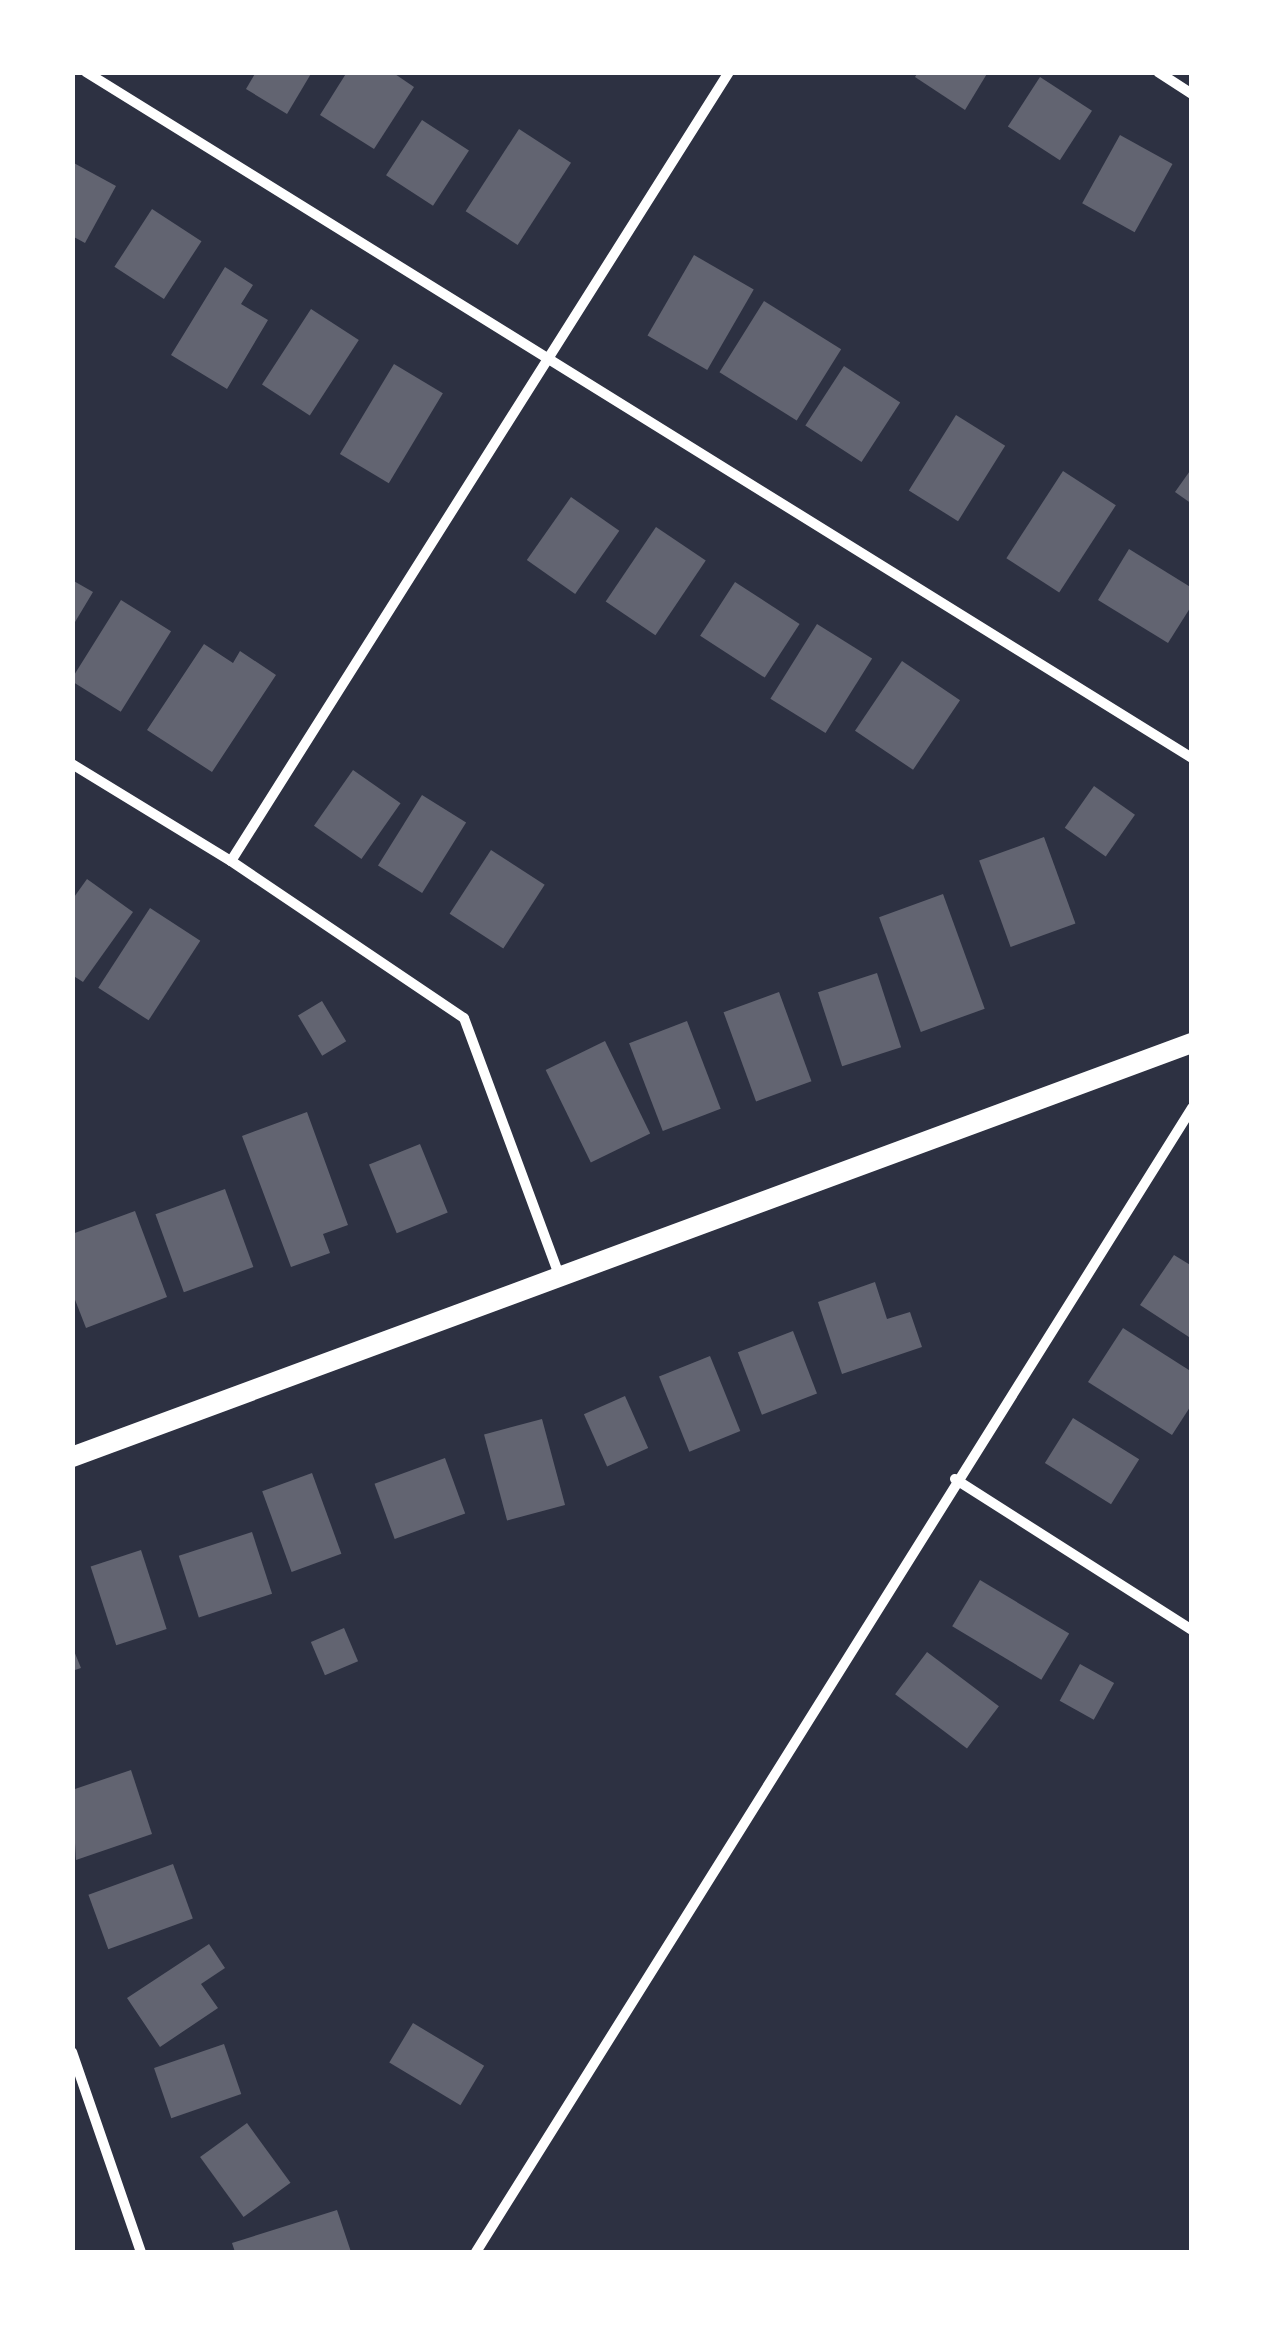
<!DOCTYPE html>
<style>
body{margin:0}
#map{position:relative;width:1264px;height:2325px;overflow:hidden;background:#2d3142;font-family:Quicksand,sans-serif}
div>[style]{position:absolute}
[style*='--x']{left:calc(var(--x)*1px);top:calc(var(--y)*1px);width:calc(var(--w)*1px);rotate:calc(var(--a)*1deg)}
.building>*{inset:0;background:#626471;transform-origin:0 0}
.minor>*{height:10px;margin:-5px;padding:0 5px;transform-origin:5px;border-radius:5px;background:#fff}
.secondary>*{height:20px;margin:-10px;padding:0 10px;transform-origin:10px;border-radius:10px;background:#fff}
span{translate:-50% -50%;white-space:nowrap;text-align:center;line-height:1.15;-webkit-text-stroke:8px #fff;paint-order:stroke}
.frame{position:absolute;inset:0;border:75px solid #fff;pointer-events:none}
</style>
<div id="map">
<div class="building">
<div style="clip-path:polygon(256px 72px,312px 72px,287px 114px,246px 89px)"></div>
<div style="clip-path:polygon(347px 72px,392px 72px,414px 87px,374px 149px,320px 115px)"></div>
<div style="clip-path:polygon(918px 72px,988px 72px,965px 110px,915px 77px)"></div>
<div style="left:1040px;top:77px;width:62px;height:59px;rotate:33deg"></div>
<div style="left:422px;top:120px;width:56px;height:66px;rotate:33deg"></div>
<div style="left:519px;top:129px;width:62px;height:98px;rotate:33deg"></div>
<div style="left:1120px;top:135px;width:60px;height:78px;rotate:29deg"></div>
<div style="clip-path:polygon(72px 162px,116px 186px,85px 243px,72px 236px)"></div>
<div style="left:152px;top:209px;width:59px;height:69px;rotate:33deg"></div>
<div style="left:694px;top:255px;width:69px;height:93px;rotate:30deg"></div>
<div style="clip-path:polygon(225px 267px,253px 285px,241px 304px,268px 320px,227px 389px,171px 355px)"></div>
<div style="left:764px;top:301px;width:91px;height:84px;rotate:32deg"></div>
<div style="left:311px;top:309px;width:57px;height:90px;rotate:33deg"></div>
<div style="left:394px;top:364px;width:57px;height:105px;rotate:31deg"></div>
<div style="left:844px;top:366px;width:67px;height:71px;rotate:33deg"></div>
<div style="left:956px;top:415px;width:58px;height:89px;rotate:32deg"></div>
<div style="clip-path:polygon(1192px 468px,1192px 504px,1175px 492px)"></div>
<div style="left:1063px;top:471px;width:63px;height:104px;rotate:33deg"></div>
<div style="left:571px;top:497px;width:59px;height:77px;rotate:35deg"></div>
<div style="left:656px;top:527px;width:60px;height:90px;rotate:34deg"></div>
<div style="clip-path:polygon(1129px 549px,1192px 588px,1192px 605px,1168px 643px,1098px 600px)"></div>
<div style="clip-path:polygon(72px 580px,93px 592px,72px 627px)"></div>
<div style="left:735px;top:582px;width:77px;height:64px;rotate:33deg"></div>
<div style="left:121px;top:600px;width:59px;height:95px;rotate:32deg"></div>
<div style="left:817px;top:624px;width:65px;height:88px;rotate:32deg"></div>
<div style="clip-path:polygon(204px 644px,233px 663px,240px 651px,276px 675px,212px 772px,147px 730px)"></div>
<div style="left:902px;top:661px;width:70px;height:84px;rotate:34deg"></div>
<div style="left:353px;top:770px;width:58px;height:68px;rotate:35deg"></div>
<div style="left:1094px;top:786px;width:50px;height:51px;rotate:35deg"></div>
<div style="left:422px;top:795px;width:52px;height:83px;rotate:32deg"></div>
<div style="left:1044px;top:837px;width:92px;height:69px;rotate:70deg"></div>
<div style="left:491px;top:850px;width:64px;height:76px;rotate:33deg"></div>
<div style="clip-path:polygon(87px 879px,133px 912px,83px 982px,72px 975px,72px 900px)"></div>
<div style="left:943px;top:894px;width:122px;height:68px;rotate:70deg"></div>
<div style="left:150px;top:908px;width:60px;height:95px;rotate:33deg"></div>
<div style="left:877px;top:973px;width:78px;height:62px;rotate:72deg"></div>
<div style="left:779px;top:992px;width:95px;height:59px;rotate:70deg"></div>
<div style="left:322px;top:1001px;width:47px;height:28px;rotate:59deg"></div>
<div style="left:687px;top:1021px;width:94px;height:62px;rotate:69deg"></div>
<div style="left:605px;top:1041px;width:103px;height:66px;rotate:64deg"></div>
<div style="clip-path:polygon(307px 1112px,348px 1225px,323px 1234px,330px 1253px,291px 1267px,242px 1136px)"></div>
<div style="left:420px;top:1144px;width:74px;height:55px;rotate:68deg"></div>
<div style="left:225px;top:1189px;width:83px;height:74px;rotate:70deg"></div>
<div style="clip-path:polygon(135px 1211px,167px 1297px,86px 1328px,72px 1292px,72px 1234px)"></div>
<div style="clip-path:polygon(1174px 1255px,1192px 1266px,1192px 1339px,1140px 1305px)"></div>
<div style="clip-path:polygon(875px 1282px,887px 1319px,910px 1312px,922px 1347px,842px 1374px,818px 1302px)"></div>
<div style="clip-path:polygon(1123px 1328px,1192px 1372px,1192px 1404px,1172px 1435px,1088px 1382px)"></div>
<div style="left:793px;top:1331px;width:67px;height:59px;rotate:69deg"></div>
<div style="left:710px;top:1356px;width:81px;height:55px;rotate:68deg"></div>
<div style="left:625px;top:1396px;width:57px;height:45px;rotate:66deg"></div>
<div style="left:1073px;top:1418px;width:78px;height:53px;rotate:32deg"></div>
<div style="left:542px;top:1419px;width:89px;height:60px;rotate:75deg"></div>
<div style="left:445px;top:1458px;width:59px;height:75px;rotate:70deg"></div>
<div style="left:312px;top:1473px;width:86px;height:53px;rotate:70deg"></div>
<div style="left:252px;top:1532px;width:65px;height:77px;rotate:72deg"></div>
<div style="left:141px;top:1550px;width:83px;height:53px;rotate:72deg"></div>
<div style="left:980px;top:1580px;width:104px;height:54px;rotate:31deg"></div>
<div style="left:344px;top:1628px;width:36px;height:36px;rotate:67deg"></div>
<div style="clip-path:polygon(72px 1646px,81px 1668px,72px 1671px)"></div>
<div style="left:927px;top:1652px;width:90px;height:53px;rotate:37deg"></div>
<div style="left:1080px;top:1664px;width:39px;height:42px;rotate:29deg"></div>
<div style="clip-path:polygon(131px 1770px,152px 1834px,76px 1860px,72px 1790px)"></div>
<div style="left:173px;top:1864px;width:58px;height:90px;rotate:70deg"></div>
<div style="clip-path:polygon(209px 1944px,225px 1968px,201px 1984px,218px 2008px,160px 2047px,127px 1998px)"></div>
<div style="left:413px;top:2023px;width:83px;height:46px;rotate:31deg"></div>
<div style="left:224px;top:2044px;width:53px;height:74px;rotate:71deg"></div>
<div style="left:247px;top:2123px;width:74px;height:58px;rotate:54deg"></div>
<div style="clip-path:polygon(337px 2210px,351px 2252px,235px 2252px,232px 2243px)"></div>
</div>
<div class="minor">
<div style="--x:86;--y:72;--w:1301;--a:31.81"></div>
<div style="--x:1158;--y:72;--w:40;--a:32.9"></div>
<div style="--x:72;--y:764;--w:186;--a:31.4"></div>
<div style="--x:231;--y:861;--w:281;--a:34"></div>
<div style="--x:464;--y:1018;--w:274;--a:69.7"></div>
<div style="--x:231;--y:861;--w:933;--a:-57.74"></div>
<div style="--x:955;--y:1479;--w:281;--a:32.5"></div>
<div style="--x:72;--y:2052;--w:212;--a:71"></div>
<div style="--x:476;--y:2252;--w:1350;--a:-57.96"></div>
</div>
<div class="secondary">
<div style="--x:72;--y:1457;--w:1194;--a:-20.29"></div>
</div>
<div class="frame"></div>
</div>
